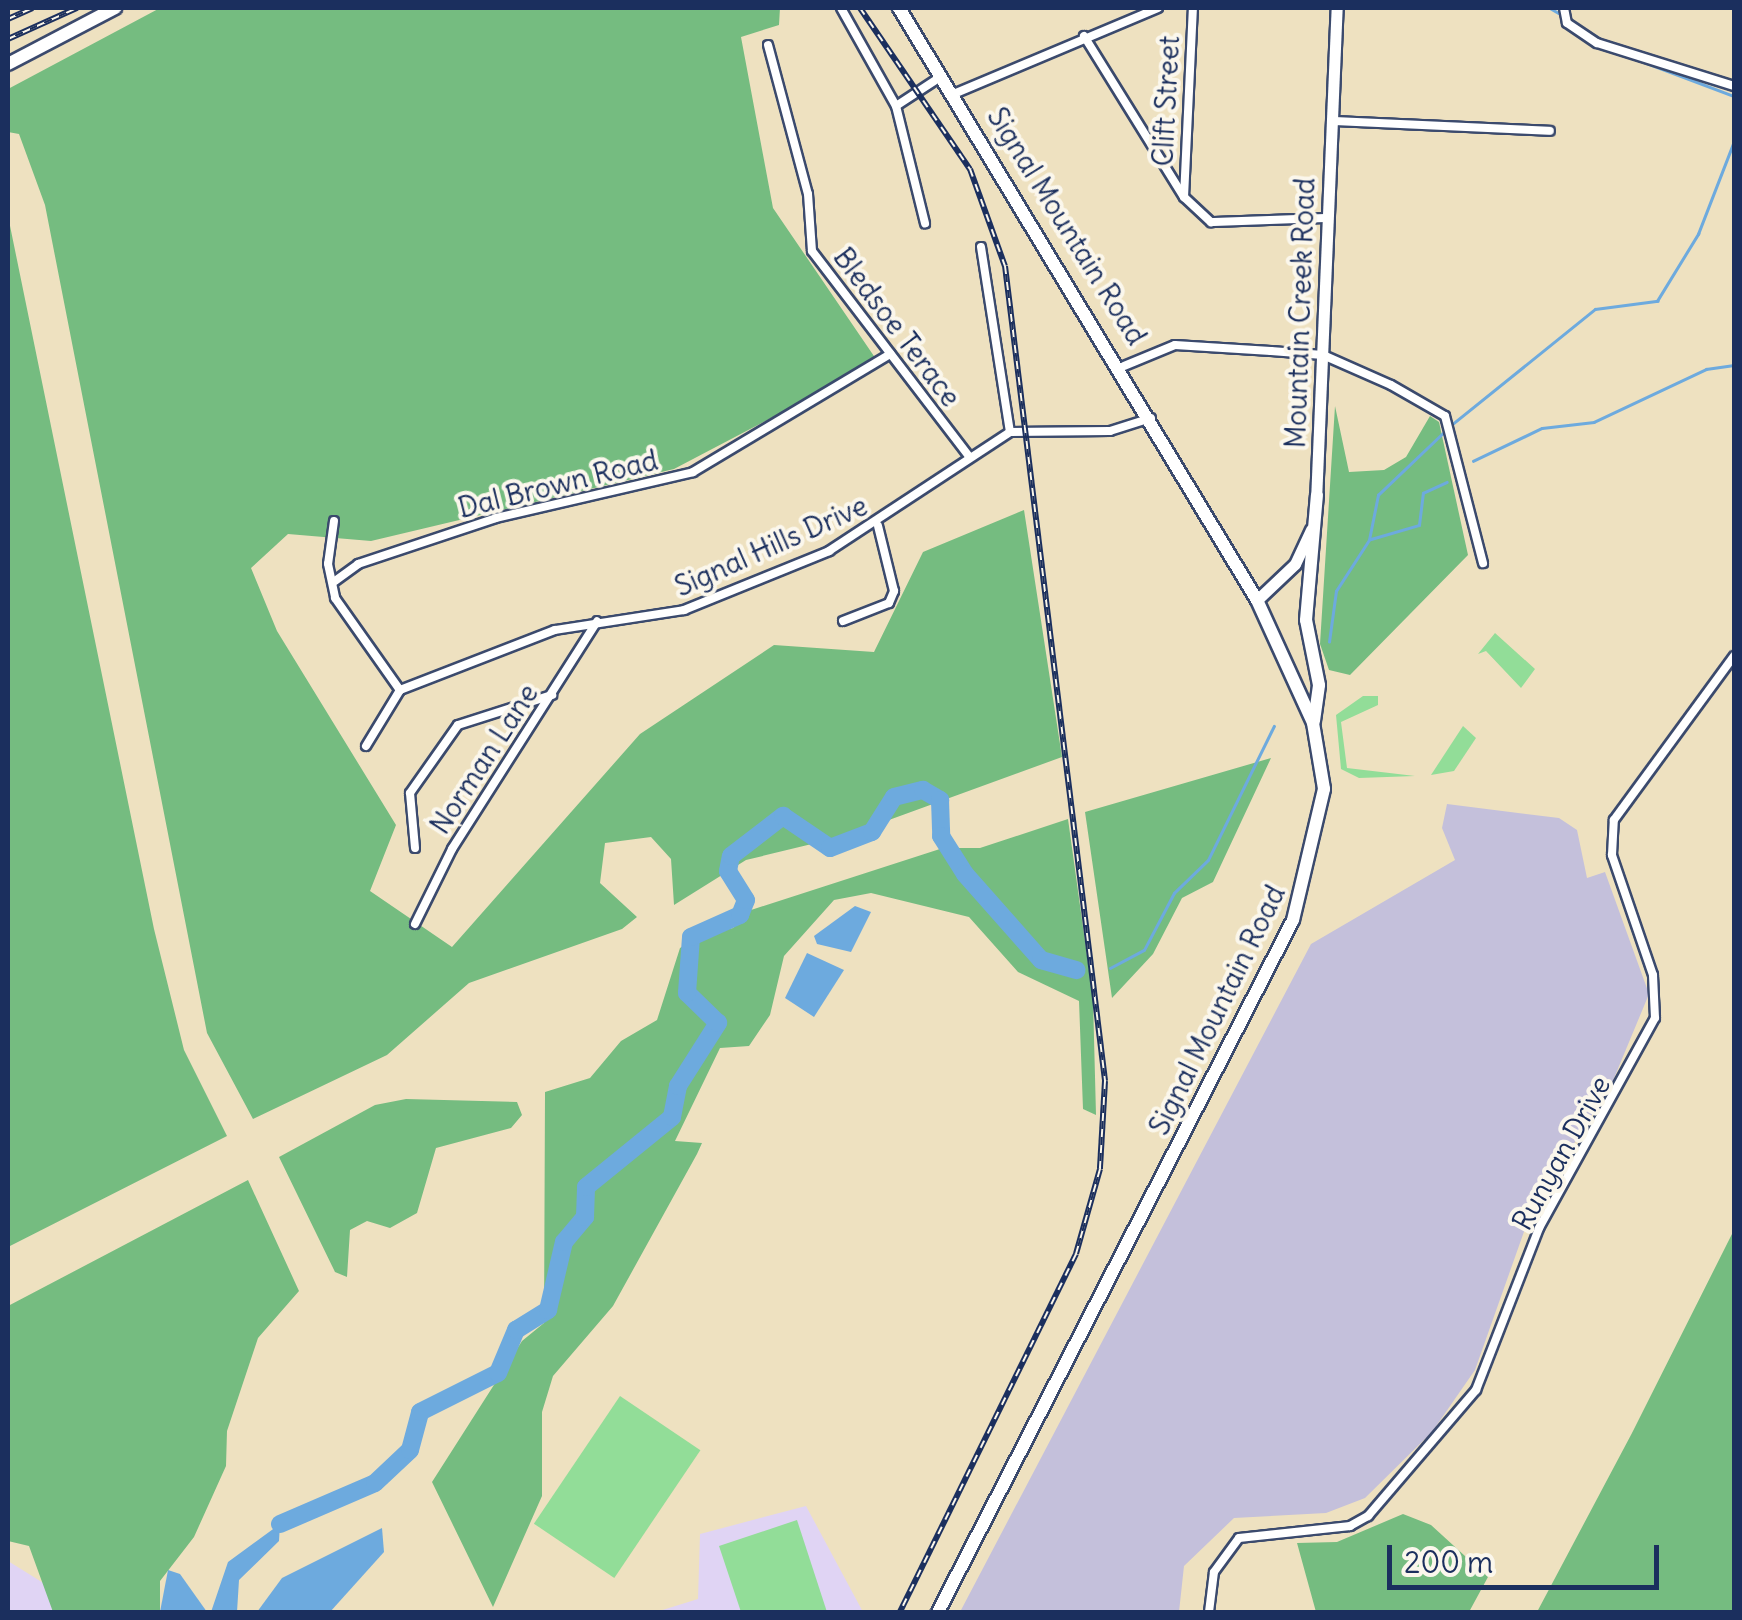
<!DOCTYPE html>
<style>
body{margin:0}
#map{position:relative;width:1742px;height:1620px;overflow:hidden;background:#eee1c0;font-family:Delius,sans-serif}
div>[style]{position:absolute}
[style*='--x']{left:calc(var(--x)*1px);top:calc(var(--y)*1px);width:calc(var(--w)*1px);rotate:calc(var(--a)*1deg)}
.built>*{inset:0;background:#e0d4f4}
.industrial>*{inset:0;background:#c4c0db}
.green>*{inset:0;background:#92dd98;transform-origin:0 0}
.forest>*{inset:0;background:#75bc80}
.water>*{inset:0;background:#6daade}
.stream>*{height:2.5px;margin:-1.25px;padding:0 1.25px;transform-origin:1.25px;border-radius:1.25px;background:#6daade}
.river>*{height:18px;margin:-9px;padding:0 9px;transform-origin:9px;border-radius:9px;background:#6daade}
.roads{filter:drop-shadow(2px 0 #3b4a6d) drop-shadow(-2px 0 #3b4a6d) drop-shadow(0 2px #3b4a6d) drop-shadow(0 -2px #3b4a6d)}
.minor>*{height:8px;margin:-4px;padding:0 4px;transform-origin:4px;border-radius:4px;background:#fff}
.secondary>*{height:11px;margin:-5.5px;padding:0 5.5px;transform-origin:5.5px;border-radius:5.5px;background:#fff}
.primary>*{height:12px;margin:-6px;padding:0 6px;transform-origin:6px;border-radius:6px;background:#fff}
.rail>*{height:6px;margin-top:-3px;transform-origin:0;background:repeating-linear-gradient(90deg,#fbf7ec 0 8px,#1b2f5e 0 16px);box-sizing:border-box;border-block:2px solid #1b2f5e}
span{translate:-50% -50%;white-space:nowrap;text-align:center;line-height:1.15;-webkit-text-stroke:8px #fbf7ec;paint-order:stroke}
.street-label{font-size:28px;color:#1b2f5e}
.frame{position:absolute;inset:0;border:10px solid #1b2f5e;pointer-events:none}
.scale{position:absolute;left:1387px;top:1545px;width:272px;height:45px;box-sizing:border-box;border:5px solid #1b2f5e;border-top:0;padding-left:12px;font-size:30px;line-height:35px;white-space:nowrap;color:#1b2f5e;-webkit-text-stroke:8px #fbf7ec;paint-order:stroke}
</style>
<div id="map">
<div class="built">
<div style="clip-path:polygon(806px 1506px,863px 1612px,656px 1612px,698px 1599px,700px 1534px)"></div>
<div style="clip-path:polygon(8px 1561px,45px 1584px,62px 1612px,8px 1612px)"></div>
</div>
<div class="industrial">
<div style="clip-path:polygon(1447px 804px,1559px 818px,1577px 830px,1587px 878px,1605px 872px,1649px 994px,1612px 1083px,1531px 1212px,1475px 1370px,1432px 1432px,1365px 1498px,1326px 1513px,1234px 1518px,1184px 1566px,1179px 1612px,960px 1612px,1311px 944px,1455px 860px,1442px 828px)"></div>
</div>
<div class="green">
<div style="clip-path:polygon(1495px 633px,1535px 669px,1521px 688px,1486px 651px,1478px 654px)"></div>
<div style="clip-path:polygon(1363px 696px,1378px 696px,1378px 705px,1341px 722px,1347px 768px,1415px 776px,1359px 778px,1341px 769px,1336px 715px)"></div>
<div style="clip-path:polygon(1463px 726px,1476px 738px,1454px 771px,1431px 775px)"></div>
<div style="left:620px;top:1396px;width:97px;height:154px;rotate:34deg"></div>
<div style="clip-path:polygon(797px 1520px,827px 1612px,741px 1612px,719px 1546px)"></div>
</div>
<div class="forest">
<div style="clip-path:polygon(160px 8px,780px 8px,779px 25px,741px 37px,773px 208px,878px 362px,674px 469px,371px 541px,288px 534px,251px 568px,277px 631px,396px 825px,370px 891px,452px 947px,640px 734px,774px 645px,874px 652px,923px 552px,1024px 510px,1062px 757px,845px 836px,746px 860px,674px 905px,671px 859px,651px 837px,605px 843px,600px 883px,637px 917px,622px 929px,469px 983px,387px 1055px,253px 1119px,207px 1033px,45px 205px,19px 134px,8px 132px,8px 89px)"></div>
<div style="clip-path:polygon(8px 216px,154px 929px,184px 1050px,227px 1136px,8px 1247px)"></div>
<div style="clip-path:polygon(1335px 406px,1349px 472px,1384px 470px,1406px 457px,1430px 416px,1439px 422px,1468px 555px,1350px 675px,1329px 670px,1320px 644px)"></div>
<div style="clip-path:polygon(1271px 758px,1213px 882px,1182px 898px,1153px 954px,1112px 998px,1085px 812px)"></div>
<div style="clip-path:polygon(1068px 819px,1093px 999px,1096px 1115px,1083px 1109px,1079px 1001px,1018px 972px,969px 917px,871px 893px,834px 900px,784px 956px,770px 1015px,749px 1046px,720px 1048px,675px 1141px,702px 1143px,697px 1154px,613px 1306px,553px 1376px,542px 1412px,542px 1496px,493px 1607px,432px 1482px,522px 1341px,544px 1323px,545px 1092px,590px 1078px,621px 1041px,657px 1020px,680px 948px,698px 937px,733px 928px,751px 910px,943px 848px,980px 848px)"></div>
<div style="clip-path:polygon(406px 1099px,517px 1102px,522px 1115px,511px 1128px,436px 1148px,417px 1213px,390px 1228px,367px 1221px,350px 1230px,347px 1277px,335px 1272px,279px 1157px,375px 1105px)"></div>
<div style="clip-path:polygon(248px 1180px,299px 1291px,258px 1338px,227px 1431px,226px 1466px,194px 1537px,160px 1581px,160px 1612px,53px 1612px,29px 1546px,8px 1541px,8px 1306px)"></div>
<div style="clip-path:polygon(1734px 1230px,1734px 1612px,1537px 1612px,1632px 1433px)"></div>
<div style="clip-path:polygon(1403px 1514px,1431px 1525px,1488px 1577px,1469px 1612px,1316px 1612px,1297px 1543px,1337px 1542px)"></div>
</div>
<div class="water">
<div style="clip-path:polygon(855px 906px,871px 912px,851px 952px,817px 944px,814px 936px)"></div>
<div style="clip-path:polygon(807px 953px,844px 970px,814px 1017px,785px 998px)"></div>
<div style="clip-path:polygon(280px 1524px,279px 1541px,239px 1580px,237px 1612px,211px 1612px,228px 1562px)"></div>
<div style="clip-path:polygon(382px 1528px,384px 1552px,330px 1612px,257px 1612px,282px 1578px)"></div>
<div style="clip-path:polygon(168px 1570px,180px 1574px,207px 1612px,160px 1612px)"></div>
</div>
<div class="stream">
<div style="--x:1550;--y:8;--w:14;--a:30"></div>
<div style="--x:1568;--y:19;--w:42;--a:31.4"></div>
<div style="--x:1628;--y:56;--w:113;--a:20.7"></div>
<div style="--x:1450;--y:426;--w:186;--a:-38.9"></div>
<div style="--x:1595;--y:309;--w:63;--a:-7.4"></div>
<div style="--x:1657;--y:301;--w:79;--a:-58.5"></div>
<div style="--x:1698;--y:234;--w:100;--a:-68.8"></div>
<div style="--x:1473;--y:461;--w:76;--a:-25.6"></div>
<div style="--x:1542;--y:428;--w:52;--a:-6.6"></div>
<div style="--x:1594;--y:422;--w:124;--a:-25.3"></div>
<div style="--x:1706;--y:369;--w:28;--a:-8"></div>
<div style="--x:1371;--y:539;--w:50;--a:-16.3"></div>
<div style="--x:1419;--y:525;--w:32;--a:-83"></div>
<div style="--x:1423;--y:493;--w:26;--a:-25"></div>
<div style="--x:1329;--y:642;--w:51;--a:-82.2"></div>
<div style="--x:1336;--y:591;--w:61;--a:-57.1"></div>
<div style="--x:1369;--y:540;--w:46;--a:-78.7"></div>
<div style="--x:1378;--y:495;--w:91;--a:-43.7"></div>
<div style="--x:1110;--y:968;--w:38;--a:-28"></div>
<div style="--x:1144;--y:950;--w:64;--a:-62.2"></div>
<div style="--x:1174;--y:893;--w:47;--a:-44.1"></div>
<div style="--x:1208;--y:860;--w:149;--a:-63.8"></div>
</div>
<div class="river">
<div style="--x:280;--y:1524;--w:103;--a:-23.3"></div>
<div style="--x:375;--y:1483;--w:48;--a:-43.3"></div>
<div style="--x:410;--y:1450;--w:39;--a:-75"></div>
<div style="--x:420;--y:1412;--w:87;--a:-26.6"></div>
<div style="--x:498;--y:1373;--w:47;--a:-67.3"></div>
<div style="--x:516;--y:1330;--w:38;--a:-32"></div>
<div style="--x:548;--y:1310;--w:70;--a:-76.8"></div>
<div style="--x:564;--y:1242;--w:33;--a:-50"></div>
<div style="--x:585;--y:1217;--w:30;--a:-88"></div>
<div style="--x:586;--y:1187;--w:111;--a:-39.1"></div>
<div style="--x:672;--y:1117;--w:32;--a:-79"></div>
<div style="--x:678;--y:1086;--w:75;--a:-57.6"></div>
<div style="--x:718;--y:1023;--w:43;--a:-135.9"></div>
<div style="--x:687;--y:993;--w:56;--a:-85.9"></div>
<div style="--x:691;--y:937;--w:54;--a:-24.2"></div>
<div style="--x:740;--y:915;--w:16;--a:-68"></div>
<div style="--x:746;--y:900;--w:34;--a:-122"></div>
<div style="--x:728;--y:871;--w:15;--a:-79"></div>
<div style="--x:731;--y:856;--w:66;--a:-37.6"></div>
<div style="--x:783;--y:816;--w:57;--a:34.2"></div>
<div style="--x:830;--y:848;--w:45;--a:-20.9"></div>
<div style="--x:872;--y:832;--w:41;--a:-57.8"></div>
<div style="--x:894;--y:797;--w:30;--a:-14"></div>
<div style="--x:923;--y:790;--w:20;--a:30"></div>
<div style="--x:940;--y:800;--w:36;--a:88"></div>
<div style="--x:941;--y:836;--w:45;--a:57.7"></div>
<div style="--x:965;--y:874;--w:115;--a:48.5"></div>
<div style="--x:1041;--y:960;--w:37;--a:16"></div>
</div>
<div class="roads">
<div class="minor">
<div style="--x:841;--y:8;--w:112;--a:60.7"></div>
<div style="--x:896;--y:106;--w:121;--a:76.1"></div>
<div style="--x:1564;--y:8;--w:15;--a:79"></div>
<div style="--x:1567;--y:23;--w:36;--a:34"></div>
<div style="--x:1597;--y:43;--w:144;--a:17.4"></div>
<div style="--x:1084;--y:36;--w:190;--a:58.2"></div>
<div style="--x:1184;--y:197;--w:37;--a:43"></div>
<div style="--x:1211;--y:222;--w:117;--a:-2"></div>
<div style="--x:768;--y:45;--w:154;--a:75"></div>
<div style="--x:808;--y:194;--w:57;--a:86"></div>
<div style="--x:812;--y:251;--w:257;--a:52.6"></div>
<div style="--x:956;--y:93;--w:219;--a:-22.8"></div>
<div style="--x:896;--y:106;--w:55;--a:-33.1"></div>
<div style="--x:1333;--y:121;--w:217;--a:2.6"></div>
<div style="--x:1184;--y:197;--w:189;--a:-87.3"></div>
<div style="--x:981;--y:247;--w:187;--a:81.1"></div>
<div style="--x:1124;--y:366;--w:55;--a:-22.4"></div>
<div style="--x:1175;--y:345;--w:96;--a:3.6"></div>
<div style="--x:1271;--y:351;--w:52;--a:4.4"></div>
<div style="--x:1323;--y:355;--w:74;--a:23.8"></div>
<div style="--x:1391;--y:385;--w:62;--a:29.9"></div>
<div style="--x:1445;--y:416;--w:152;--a:75.5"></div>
<div style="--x:334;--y:521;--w:43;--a:97.9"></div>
<div style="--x:328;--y:564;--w:35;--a:78"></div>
<div style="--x:335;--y:598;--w:113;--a:54.8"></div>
<div style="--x:335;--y:581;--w:29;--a:-36"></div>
<div style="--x:358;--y:564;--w:145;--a:-18.4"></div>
<div style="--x:496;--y:518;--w:202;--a:-13.1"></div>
<div style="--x:693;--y:472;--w:230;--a:-30.9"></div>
<div style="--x:843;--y:621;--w:49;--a:-21.4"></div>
<div style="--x:889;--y:603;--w:13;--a:-67"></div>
<div style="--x:894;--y:591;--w:67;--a:-103.8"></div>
<div style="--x:400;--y:690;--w:166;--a:-21.2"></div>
<div style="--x:555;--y:630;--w:131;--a:-8.8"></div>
<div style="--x:684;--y:610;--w:157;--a:-22.1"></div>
<div style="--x:829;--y:551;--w:217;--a:-33.3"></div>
<div style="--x:1010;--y:432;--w:100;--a:-0.6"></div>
<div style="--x:1110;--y:431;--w:43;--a:-17.6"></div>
<div style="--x:366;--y:746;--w:66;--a:-58.7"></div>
<div style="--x:415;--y:848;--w:55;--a:-95.2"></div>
<div style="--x:410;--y:793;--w:83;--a:-54.8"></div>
<div style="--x:458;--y:725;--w:99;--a:-17.7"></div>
<div style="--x:415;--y:924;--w:84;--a:-63.7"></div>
<div style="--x:452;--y:849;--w:270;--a:-57.5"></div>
<div style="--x:1209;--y:1612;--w:40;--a:-82.9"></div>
<div style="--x:1214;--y:1572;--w:42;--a:-53.7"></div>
<div style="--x:1239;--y:1538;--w:112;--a:-6.2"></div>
<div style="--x:1350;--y:1526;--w:21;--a:-29"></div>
<div style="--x:1368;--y:1516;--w:166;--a:-49.4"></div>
<div style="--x:1476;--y:1390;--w:174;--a:-68.7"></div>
<div style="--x:1539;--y:1228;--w:240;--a:-61.1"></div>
<div style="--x:1655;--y:1018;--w:43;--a:-92.7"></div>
<div style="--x:1653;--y:975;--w:127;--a:-108.9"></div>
<div style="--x:1612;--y:855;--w:35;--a:-87"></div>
<div style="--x:1614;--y:820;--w:203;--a:-53.8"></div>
</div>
<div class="secondary">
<div style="--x:1316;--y:501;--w:493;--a:-87.6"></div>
<div style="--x:1257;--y:600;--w:52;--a:-43.5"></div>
<div style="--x:1295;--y:564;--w:38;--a:-65"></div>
</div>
<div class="primary">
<div style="--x:899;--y:8;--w:692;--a:58.84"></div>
<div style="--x:1257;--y:600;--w:135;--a:65.5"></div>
<div style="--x:1313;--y:723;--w:67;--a:80.5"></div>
<div style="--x:1324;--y:789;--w:135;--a:103.3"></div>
<div style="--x:1293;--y:920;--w:778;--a:117.16"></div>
<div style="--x:8;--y:64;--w:121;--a:-27.6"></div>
<div style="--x:1314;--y:721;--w:36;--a:-82"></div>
<div style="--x:1319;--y:685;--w:66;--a:-101.3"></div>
<div style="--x:1306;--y:620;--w:125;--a:-85"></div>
</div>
</div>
<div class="rail">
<div style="--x:860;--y:8;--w:195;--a:55.7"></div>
<div style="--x:970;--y:169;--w:103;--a:70.2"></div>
<div style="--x:1005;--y:266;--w:821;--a:83"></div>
<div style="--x:1105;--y:1081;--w:88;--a:93.3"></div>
<div style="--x:1100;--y:1169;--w:88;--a:105.8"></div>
<div style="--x:1076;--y:1254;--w:399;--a:116.2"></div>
<div style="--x:8;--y:19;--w:27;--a:-24"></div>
<div style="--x:8;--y:39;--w:76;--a:-24.2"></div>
</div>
<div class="street-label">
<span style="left:1166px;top:101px;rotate:-87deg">Clift Street</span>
<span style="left:1067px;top:226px;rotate:58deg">Signal Mountain Road</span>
<span style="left:1300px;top:313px;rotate:-88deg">Mountain Creek Road</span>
<span style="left:897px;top:327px;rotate:53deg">Bledsoe Terace</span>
<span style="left:558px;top:484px;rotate:-14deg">Dal Brown Road</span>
<span style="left:771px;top:546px;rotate:-24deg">Signal Hills Drive</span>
<span style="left:484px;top:759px;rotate:-57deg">Norman Lane</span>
<span style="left:1217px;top:1010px;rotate:-64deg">Signal Mountain Road</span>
<span style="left:1561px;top:1153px;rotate:-61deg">Runyan Drive</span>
</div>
<div class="frame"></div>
<div class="scale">200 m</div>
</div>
